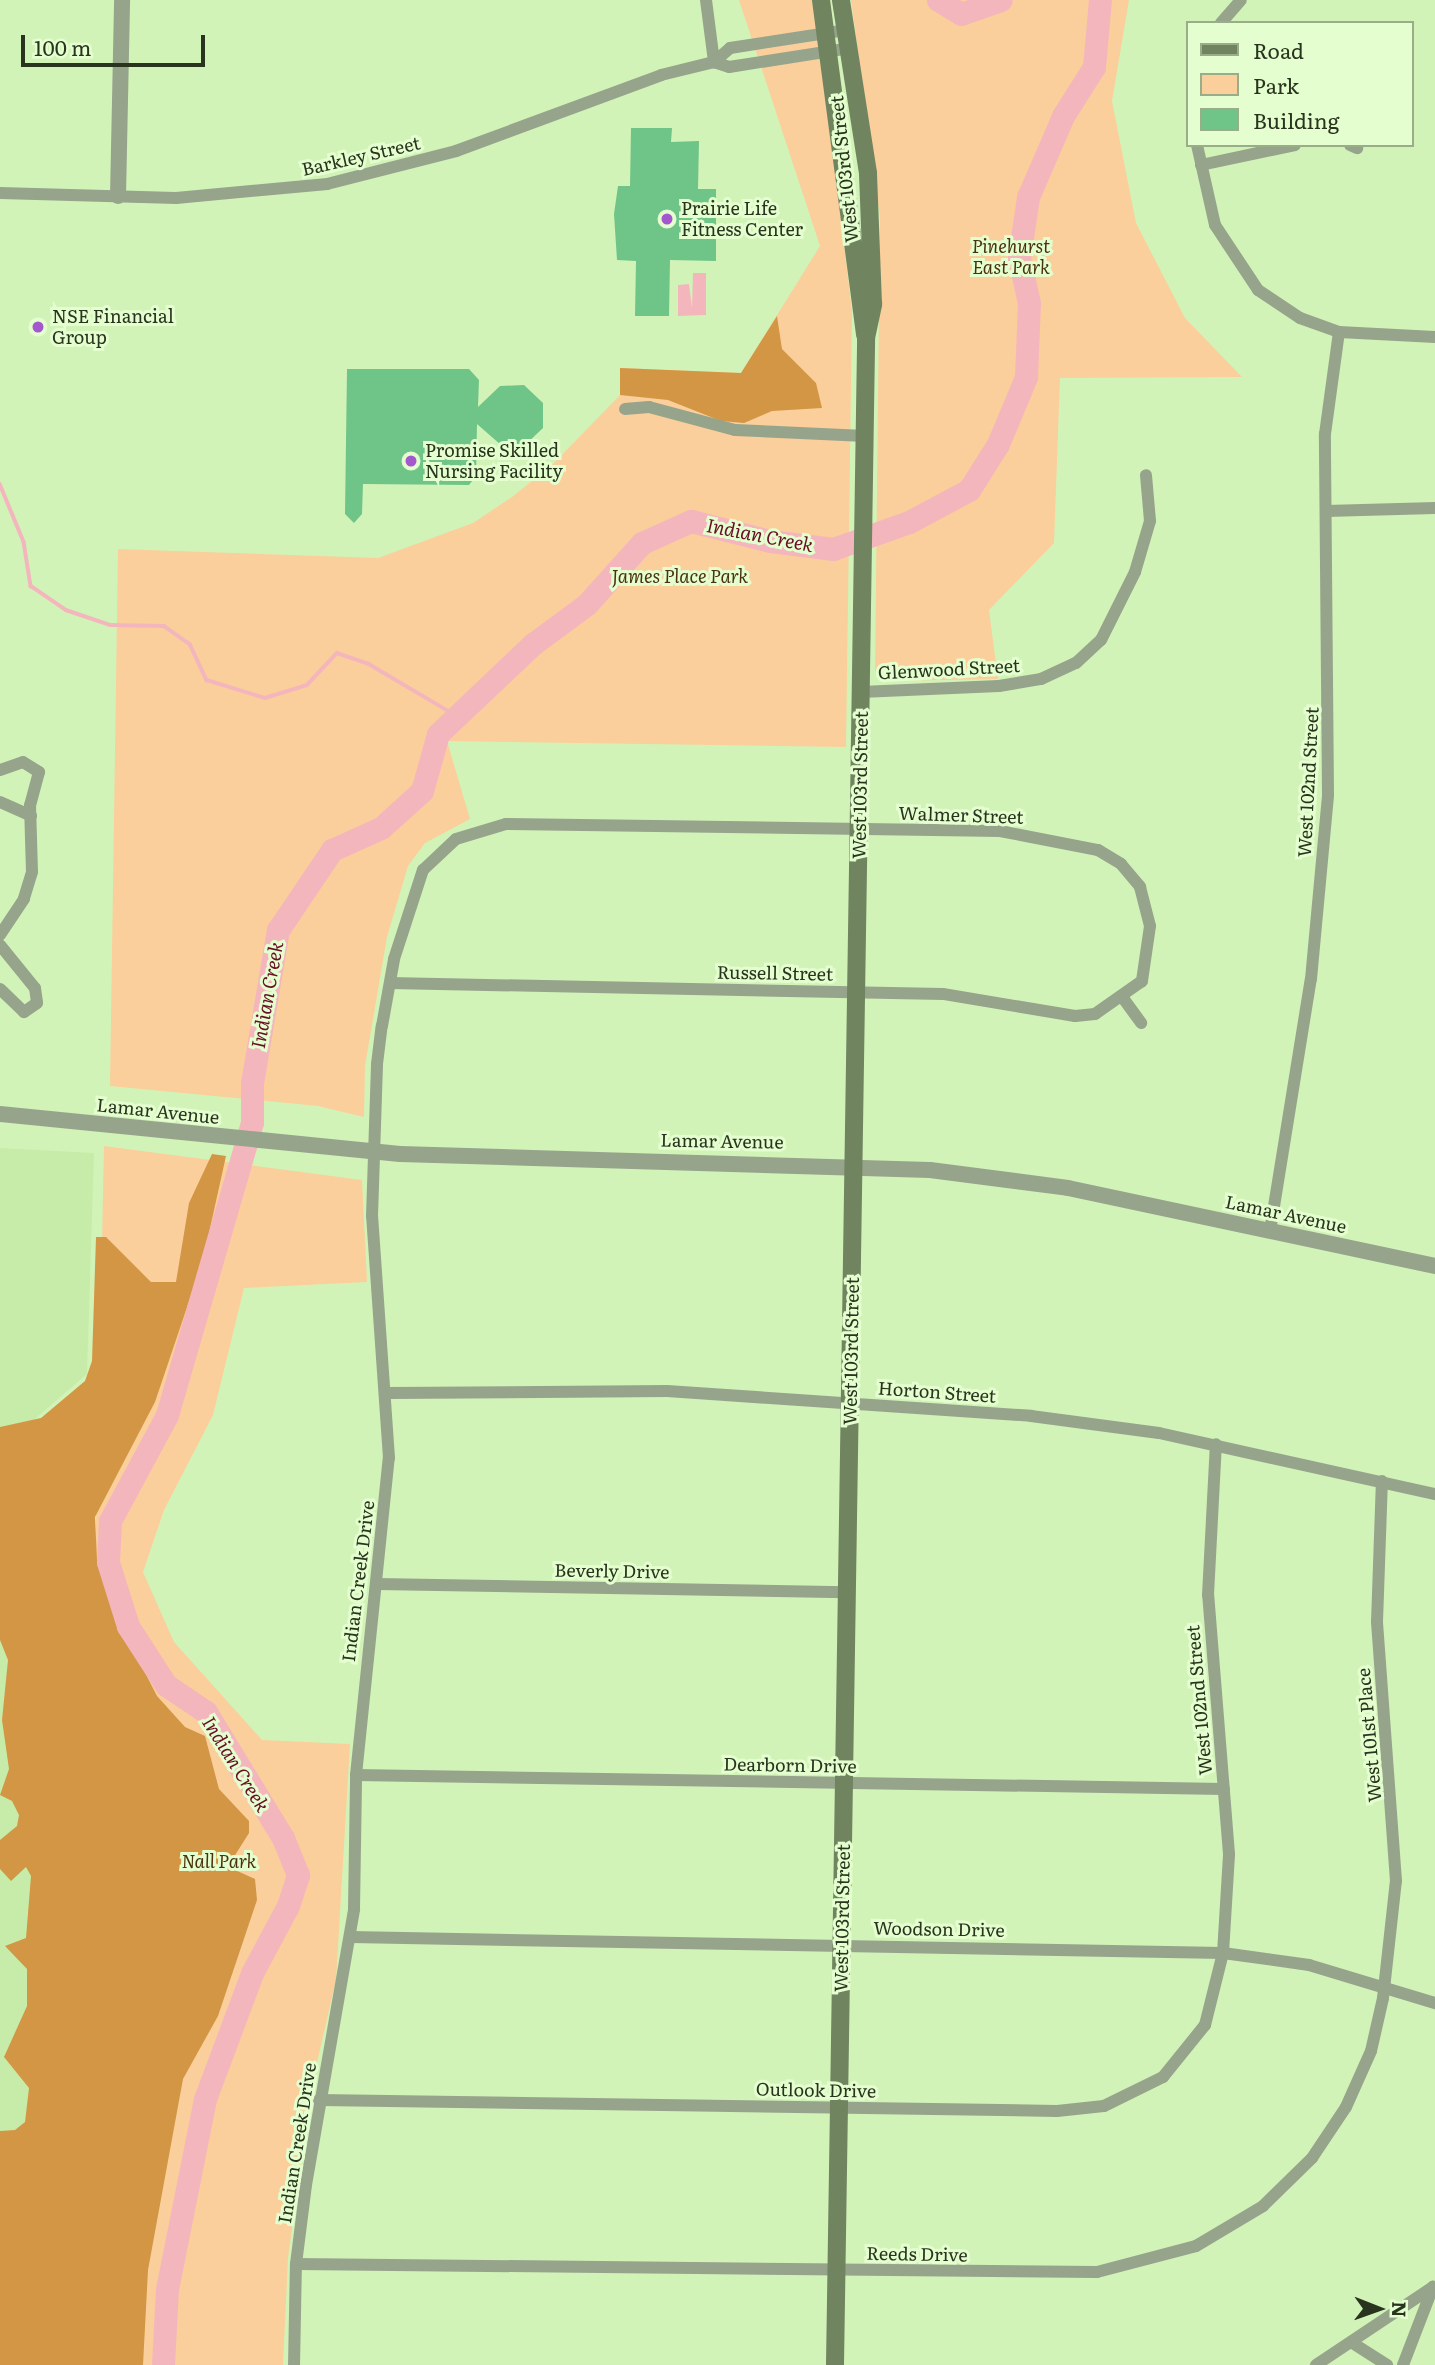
<!DOCTYPE html>
<style>
body{margin:0}
#map{position:relative;width:1435px;height:2365px;overflow:hidden;background:#d2f3b8;font-family:Literata,serif}
div>[style]{position:absolute}
[style*='--x']{left:calc(var(--x)*1px);top:calc(var(--y)*1px);width:calc(var(--w)*1px);rotate:calc(var(--a)*1deg)}
.built>*{inset:0;background:#c7eca9}
.green>*{inset:0;background:#facf9b}
.forest>*{inset:0;background:#d39644}
.water>*{inset:0;background:#f4b6bd}
.stream>*{height:3.5px;margin:-1.75px;padding:0 1.75px;transform-origin:1.75px;border-radius:1.75px;background:#f4b6bd}
.river>*{height:23px;margin:-11.5px;padding:0 11.5px;transform-origin:11.5px;border-radius:11.5px;background:#f4b6bd}
.building>*{inset:0;background:#6fc487}
.minor>*{height:12px;margin:-6px;padding:0 6px;transform-origin:6px;border-radius:6px;background:#97a48c}
.tertiary>*{height:16px;margin:-8px;padding:0 8px;transform-origin:8px;border-radius:8px;background:#97a48c}
.secondary>*{height:18px;margin:-9px;padding:0 9px;transform-origin:9px;border-radius:9px;background:#708460}
.dots>*{width:19px;height:19px;translate:-50% -50%;box-sizing:border-box;border:4px solid #e4fecf;border-radius:50%}
span{translate:-50% -50%;white-space:nowrap;text-align:center;line-height:1.15;-webkit-text-stroke:6px #e4fecf;paint-order:stroke}
.street-label{font-size:18px;color:#28341d}
.poi-label{font-size:18px;color:#28341d}
.left{translate:0 -50%;text-align:left}
.park-label{font-size:18px;color:#4b320f;font-style:italic}
.water-label{font-size:19px;color:#680e27;font-style:italic}
.legend{position:absolute;left:1186px;top:21px;width:228px;height:126px;box-sizing:border-box;background:#e4fecf;border:2px solid #99ad88;margin:0;padding:9px 12px;list-style:none;font-size:21px;color:#28341d}
.legend li{display:flex;align-items:center;gap:14px;height:35px}
.legend b{width:35px;border:2px solid #99ad88}
.north{position:absolute;left:1344px;top:2274px;width:70px;height:70px;-webkit-text-stroke:5px #e4fecf;paint-order:stroke;rotate:91deg;font-size:19px;font-weight:700;line-height:28px;text-align:center;color:#28341d}
.north::after{content:'';display:block;margin:auto;width:24px;height:32px;background:#28341d;clip-path:polygon(50% 0,100% 100%,50% 72%,0 100%)}
.scale{position:absolute;left:21px;top:35px;width:184px;height:32px;box-sizing:border-box;border:4px solid #28341d;border-top:0;padding-left:9px;font-size:21px;line-height:24px;white-space:nowrap;color:#28341d;-webkit-text-stroke:5px #e4fecf;paint-order:stroke}
</style>
<div id="map">
<div class="built">
<div style="clip-path:polygon(0 1148px,94px 1153px,87px 1374px,36px 1418px,3px 1469px,63px 2122px,0 2140px)"></div>
</div>
<div class="green">
<div style="clip-path:polygon(739px 0,815px 0,852px 311px,846px 747px,447px 741px,470px 819px,425px 843px,408px 866px,387px 937px,365px 1066px,364px 1117px,318px 1106px,110px 1086px,118px 549px,378px 558px,473px 523px,512px 497px,553px 464px,620px 395px,620px 368px,741px 373px,820px 246px)"></div>
<div style="clip-path:polygon(851px 0,1129px 0,1112px 101px,1136px 223px,1185px 318px,1242px 377px,1060px 378px,1054px 543px,989px 610px,998px 679px,884px 681px,875px 671px,880px 218px)"></div>
<div style="clip-path:polygon(104px 1146px,362px 1180px,367px 1282px,244px 1288px,213px 1415px,164px 1510px,143px 1572px,174px 1642px,262px 1740px,350px 1744px,336px 1980px,310px 2093px,288px 2258px,283px 2365px,78px 2365px)"></div>
</div>
<div class="forest">
<div style="clip-path:polygon(777px 316px,782px 349px,816px 383px,822px 408px,772px 411px,744px 423px,721px 421px,668px 400px,620px 395px,620px 368px,741px 373px)"></div>
<div style="clip-path:polygon(212px 1154px,226px 1156px,203px 1260px,155px 1402px,95px 1517px,97px 1560px,114px 1612px,157px 1696px,185px 1727px,205px 1736px,219px 1789px,249px 1821px,249px 1833px,232px 1860px,235px 1870px,255px 1879px,257px 1900px,218px 2016px,183px 2079px,148px 2270px,143px 2365px,0 2365px,0 2131px,15px 2130px,25px 2122px,29px 2088px,4px 2057px,27px 2006px,27px 1969px,5px 1946px,26px 1938px,31px 1876px,26px 1867px,11px 1881px,0 1869px,0 1840px,17px 1826px,19px 1815px,12px 1801px,0 1795px,9px 1769px,2px 1720px,8px 1660px,0 1640px,0 1427px,41px 1418px,85px 1381px,92px 1361px,96px 1237px,106px 1237px,151px 1282px,176px 1282px,189px 1203px)"></div>
</div>
<div class="water">
<div style="clip-path:polygon(693px 273px,706px 273px,706px 315px,678px 316px,678px 285px,689px 284px,692px 308px)"></div>
</div>
<div class="stream">
<div style="--x:0;--y:484;--w:63;--a:67.5"></div>
<div style="--x:24;--y:542;--w:45;--a:81"></div>
<div style="--x:31;--y:586;--w:42;--a:34.4"></div>
<div style="--x:66;--y:610;--w:46;--a:18.8"></div>
<div style="--x:110;--y:625;--w:54;--a:1.1"></div>
<div style="--x:164;--y:626;--w:32;--a:35"></div>
<div style="--x:190;--y:644;--w:40;--a:65"></div>
<div style="--x:207;--y:680;--w:61;--a:17.2"></div>
<div style="--x:265;--y:698;--w:44;--a:-17.2"></div>
<div style="--x:307;--y:685;--w:44;--a:-46.8"></div>
<div style="--x:337;--y:653;--w:34;--a:19"></div>
<div style="--x:369;--y:664;--w:102;--a:30.6"></div>
</div>
<div class="river">
<div style="--x:938;--y:0;--w:27;--a:31"></div>
<div style="--x:961;--y:14;--w:42;--a:-19.3"></div>
<div style="--x:163;--y:2365;--w:76;--a:-87"></div>
<div style="--x:167;--y:2289;--w:194;--a:-78.7"></div>
<div style="--x:205;--y:2099;--w:134;--a:-69.5"></div>
<div style="--x:252;--y:1973;--w:76;--a:-61.8"></div>
<div style="--x:288;--y:1906;--w:33;--a:-72"></div>
<div style="--x:298;--y:1875;--w:40;--a:-112"></div>
<div style="--x:283;--y:1838;--w:148;--a:-121.4"></div>
<div style="--x:206;--y:1712;--w:48;--a:-146"></div>
<div style="--x:166;--y:1685;--w:70;--a:-122.8"></div>
<div style="--x:128;--y:1626;--w:67;--a:-107.4"></div>
<div style="--x:108;--y:1562;--w:41;--a:-87.2"></div>
<div style="--x:110;--y:1521;--w:120;--a:-61.7"></div>
<div style="--x:167;--y:1415;--w:305;--a:-73.8"></div>
<div style="--x:252;--y:1122;--w:39;--a:-90"></div>
<div style="--x:252;--y:1083;--w:155;--a:-80.4"></div>
<div style="--x:278;--y:930;--w:97;--a:-56"></div>
<div style="--x:332;--y:850;--w:54;--a:-24.2"></div>
<div style="--x:381;--y:828;--w:55;--a:-42.1"></div>
<div style="--x:422;--y:791;--w:59;--a:-74.3"></div>
<div style="--x:438;--y:734;--w:131;--a:-43.5"></div>
<div style="--x:533;--y:644;--w:67;--a:-36.5"></div>
<div style="--x:587;--y:604;--w:82;--a:-48"></div>
<div style="--x:642;--y:543;--w:54;--a:-24.2"></div>
<div style="--x:691;--y:521;--w:81;--a:14.2"></div>
<div style="--x:770;--y:541;--w:64;--a:7.2"></div>
<div style="--x:833;--y:549;--w:81;--a:-19.6"></div>
<div style="--x:909;--y:522;--w:68;--a:-28.1"></div>
<div style="--x:969;--y:490;--w:54;--a:-57.8"></div>
<div style="--x:998;--y:444;--w:73;--a:-67.3"></div>
<div style="--x:1026;--y:377;--w:74;--a:-87.7"></div>
<div style="--x:1029;--y:303;--w:46;--a:-102.5"></div>
<div style="--x:1019;--y:258;--w:62;--a:-81.6"></div>
<div style="--x:1028;--y:197;--w:88;--a:-66.6"></div>
<div style="--x:1063;--y:116;--w:58;--a:-57.7"></div>
<div style="--x:1094;--y:67;--w:67;--a:-84.9"></div>
</div>
<div class="building">
<div style="clip-path:polygon(631px 128px,672px 128px,671px 142px,699px 141px,698px 189px,716px 189px,716px 261px,670px 260px,669px 316px,635px 316px,636px 261px,617px 260px,614px 214px,618px 186px,630px 186px)"></div>
<div style="clip-path:polygon(347px 369px,469px 369px,479px 380px,478px 407px,500px 386px,524px 385px,543px 403px,543px 428px,524px 446px,501px 445px,477px 424px,476px 476px,469px 485px,363px 484px,362px 514px,354px 523px,345px 514px)"></div>
</div>
<div class="minor">
<div style="--x:706;--y:0;--w:63;--a:82.6"></div>
<div style="--x:1221;--y:23;--w:30;--a:-49"></div>
<div style="--x:714;--y:62;--w:16;--a:18"></div>
<div style="--x:729;--y:67;--w:122;--a:-8.9"></div>
<div style="--x:1197;--y:145;--w:82;--a:77.3"></div>
<div style="--x:1215;--y:225;--w:78;--a:56.5"></div>
<div style="--x:1258;--y:290;--w:50;--a:33.7"></div>
<div style="--x:1300;--y:318;--w:41;--a:19.7"></div>
<div style="--x:1339;--y:332;--w:96;--a:3"></div>
<div style="--x:1350;--y:145;--w:8;--a:23"></div>
<div style="--x:1201;--y:165;--w:96;--a:-12"></div>
<div style="--x:0;--y:193;--w:176;--a:1.6"></div>
<div style="--x:176;--y:198;--w:152;--a:-5.3"></div>
<div style="--x:327;--y:184;--w:133;--a:-14.3"></div>
<div style="--x:456;--y:151;--w:219;--a:-20.3"></div>
<div style="--x:661;--y:75;--w:55;--a:-13.8"></div>
<div style="--x:714;--y:62;--w:21;--a:-41"></div>
<div style="--x:730;--y:48;--w:117;--a:-8.8"></div>
<div style="--x:625;--y:409;--w:24;--a:-5"></div>
<div style="--x:649;--y:407;--w:89;--a:15"></div>
<div style="--x:735;--y:430;--w:130;--a:2.6"></div>
<div style="--x:1326;--y:511;--w:109;--a:-1.6"></div>
<div style="--x:861;--y:692;--w:138;--a:-2.5"></div>
<div style="--x:999;--y:686;--w:43;--a:-9.5"></div>
<div style="--x:1041;--y:679;--w:38;--a:-25"></div>
<div style="--x:1076;--y:663;--w:34;--a:-43"></div>
<div style="--x:1101;--y:640;--w:76;--a:-63.4"></div>
<div style="--x:1135;--y:572;--w:53;--a:-73.6"></div>
<div style="--x:1150;--y:521;--w:46;--a:-95"></div>
<div style="--x:0;--y:770;--w:24;--a:-19"></div>
<div style="--x:23;--y:762;--w:19;--a:32"></div>
<div style="--x:39;--y:772;--w:34;--a:105"></div>
<div style="--x:30;--y:805;--w:67;--a:88.3"></div>
<div style="--x:32;--y:872;--w:28;--a:107"></div>
<div style="--x:24;--y:899;--w:43;--a:123.7"></div>
<div style="--x:0;--y:802;--w:34;--a:24"></div>
<div style="--x:0;--y:945;--w:55;--a:50.9"></div>
<div style="--x:35;--y:988;--w:15;--a:82"></div>
<div style="--x:37;--y:1003;--w:16;--a:145"></div>
<div style="--x:24;--y:1012;--w:33;--a:-136"></div>
<div style="--x:1123;--y:998;--w:31;--a:54"></div>
<div style="--x:1270;--y:1231;--w:255;--a:-80.8"></div>
<div style="--x:1311;--y:979;--w:185;--a:-84.7"></div>
<div style="--x:1328;--y:795;--w:361;--a:-90.5"></div>
<div style="--x:1325;--y:434;--w:103;--a:-82.2"></div>
<div style="--x:388;--y:1393;--w:279;--a:-0.4"></div>
<div style="--x:667;--y:1391;--w:365;--a:3.9"></div>
<div style="--x:1031;--y:1416;--w:129;--a:7.6"></div>
<div style="--x:1159;--y:1433;--w:283;--a:12.5"></div>
<div style="--x:377;--y:1584;--w:470;--a:1"></div>
<div style="--x:356;--y:1775;--w:868;--a:0.92"></div>
<div style="--x:351;--y:1937;--w:872;--a:1.05"></div>
<div style="--x:1223;--y:1953;--w:87;--a:7.9"></div>
<div style="--x:1309;--y:1965;--w:132;--a:16.8"></div>
<div style="--x:319;--y:2100;--w:738;--a:0.85"></div>
<div style="--x:1057;--y:2111;--w:47;--a:-6.1"></div>
<div style="--x:1104;--y:2106;--w:66;--a:-26.2"></div>
<div style="--x:1163;--y:2077;--w:67;--a:-51.1"></div>
<div style="--x:1205;--y:2025;--w:74;--a:-76"></div>
<div style="--x:1223;--y:1953;--w:99;--a:-86.5"></div>
<div style="--x:1229;--y:1854;--w:260;--a:-94.6"></div>
<div style="--x:1208;--y:1595;--w:151;--a:-87"></div>
<div style="--x:296;--y:2264;--w:801;--a:0.57"></div>
<div style="--x:1097;--y:2272;--w:102;--a:-14.7"></div>
<div style="--x:1196;--y:2246;--w:78;--a:-30.8"></div>
<div style="--x:1263;--y:2206;--w:69;--a:-44.4"></div>
<div style="--x:1312;--y:2158;--w:61;--a:-56.3"></div>
<div style="--x:1346;--y:2107;--w:61;--a:-65.9"></div>
<div style="--x:1371;--y:2051;--w:54;--a:-77.2"></div>
<div style="--x:1383;--y:1998;--w:118;--a:-83.7"></div>
<div style="--x:1396;--y:1881;--w:260;--a:-94.2"></div>
<div style="--x:1377;--y:1622;--w:141;--a:-88"></div>
<div style="--x:1351;--y:2342;--w:43;--a:32.6"></div>
<div style="--x:294;--y:2365;--w:101;--a:-88.9"></div>
<div style="--x:296;--y:2264;--w:80;--a:-82.8"></div>
<div style="--x:306;--y:2185;--w:280;--a:-80.1"></div>
<div style="--x:354;--y:1909;--w:134;--a:-89.1"></div>
<div style="--x:356;--y:1775;--w:319;--a:-84.1"></div>
<div style="--x:389;--y:1458;--w:243;--a:-94"></div>
<div style="--x:372;--y:1216;--w:152;--a:-88.1"></div>
<div style="--x:377;--y:1064;--w:38;--a:-83"></div>
<div style="--x:382;--y:1026;--w:68;--a:-79.8"></div>
<div style="--x:394;--y:959;--w:94;--a:-72"></div>
<div style="--x:423;--y:870;--w:45;--a:-43.2"></div>
<div style="--x:456;--y:839;--w:52;--a:-16.7"></div>
<div style="--x:506;--y:824;--w:494;--a:0.8"></div>
<div style="--x:1000;--y:831;--w:100;--a:11"></div>
<div style="--x:1098;--y:850;--w:27;--a:31"></div>
<div style="--x:1121;--y:864;--w:30;--a:50"></div>
<div style="--x:1140;--y:887;--w:40;--a:75.6"></div>
<div style="--x:1150;--y:926;--w:56;--a:98.3"></div>
<div style="--x:1142;--y:981;--w:57;--a:144.9"></div>
<div style="--x:1095;--y:1014;--w:20;--a:174"></div>
<div style="--x:1075;--y:1016;--w:134;--a:-170.5"></div>
<div style="--x:943;--y:994;--w:553;--a:-178.86"></div>
<div style="--x:1316;--y:2365;--w:141;--a:-33.7"></div>
<div style="--x:1403;--y:2365;--w:84;--a:-69"></div>
</div>
<div class="tertiary">
<div style="--x:118;--y:196;--w:196;--a:-88.8"></div>
<div style="--x:0;--y:1114;--w:402;--a:5.7"></div>
<div style="--x:400;--y:1154;--w:530;--a:1.73"></div>
<div style="--x:930;--y:1170;--w:139;--a:7.4"></div>
<div style="--x:1068;--y:1188;--w:375;--a:12"></div>
</div>
<div class="secondary">
<div style="--x:821;--y:0;--w:338;--a:82.5"></div>
<div style="--x:835;--y:2365;--w:2027;--a:-89.12"></div>
<div style="--x:866;--y:338;--w:35;--a:-78"></div>
<div style="--x:873;--y:304;--w:131;--a:-92.2"></div>
<div style="--x:868;--y:173;--w:175;--a:-98.9"></div>
</div>
<div class="dots">
<div style="left:667px;top:219px;background:#a359cd"></div>
<div style="left:38px;top:327px;background:#a359cd"></div>
<div style="left:411px;top:461px;background:#a359cd"></div>
</div>
<div class="street-label">
<span style="left:361px;top:156px;rotate:-13deg">Barkley Street</span>
<span style="left:844px;top:169px;rotate:-96deg">West 103rd Street</span>
<span style="left:949px;top:669px;rotate:-3deg">Glenwood Street</span>
<span style="left:1308px;top:782px;rotate:-87deg">West 102nd Street</span>
<span style="left:860px;top:785px;rotate:-89deg">West 103rd Street</span>
<span style="left:961px;top:815px;rotate:2deg">Walmer Street</span>
<span style="left:775px;top:973px;rotate:1deg">Russell Street</span>
<span style="left:158px;top:1111px;rotate:6deg">Lamar Avenue</span>
<span style="left:722px;top:1141px;rotate:1deg">Lamar Avenue</span>
<span style="left:1286px;top:1214px;rotate:12deg">Lamar Avenue</span>
<span style="left:851px;top:1351px;rotate:-89deg">West 103rd Street</span>
<span style="left:937px;top:1392px;rotate:4deg">Horton Street</span>
<span style="left:612px;top:1571px;rotate:1deg">Beverly Drive</span>
<span style="left:358px;top:1581px;rotate:-83deg">Indian Creek Drive</span>
<span style="left:1199px;top:1700px;rotate:-95deg">West 102nd Street</span>
<span style="left:1369px;top:1735px;rotate:-95deg">West 101st Place</span>
<span style="left:790px;top:1765px;rotate:1deg">Dearborn Drive</span>
<span style="left:842px;top:1918px;rotate:-89deg">West 103rd Street</span>
<span style="left:939px;top:1929px;rotate:1deg">Woodson Drive</span>
<span style="left:816px;top:2090px;rotate:1deg">Outlook Drive</span>
<span style="left:297px;top:2143px;rotate:-81deg">Indian Creek Drive</span>
<span style="left:917px;top:2254px;rotate:1deg">Reeds Drive</span>
</div>
<div class="poi-label">
<span class="left" style="left:681px;top:219px">Prairie Life<br>Fitness Center</span>
<span class="left" style="left:52px;top:327px">NSE Financial<br>Group</span>
<span class="left" style="left:425px;top:461px">Promise Skilled<br>Nursing Facility</span>
</div>
<div class="park-label">
<span style="left:1011px;top:257px">Pinehurst<br>East Park</span>
<span style="left:680px;top:576px">James Place Park</span>
<span style="left:219px;top:1861px">Nall Park</span>
</div>
<div class="water-label">
<span style="left:760px;top:535px;rotate:11deg">Indian Creek</span>
<span style="left:267px;top:995px;rotate:-80deg">Indian Creek</span>
<span style="left:236px;top:1764px;rotate:58deg">Indian Creek</span>
</div>
<ul class="legend">
<li><b style="height:9px;background:#708460"></b>Road</li>
<li><b style="height:19px;background:#facf9b"></b>Park</li>
<li><b style="height:19px;background:#6fc487"></b>Building</li>
</ul>
<div class="north">N</div>
<div class="scale">100 m</div>
</div>
